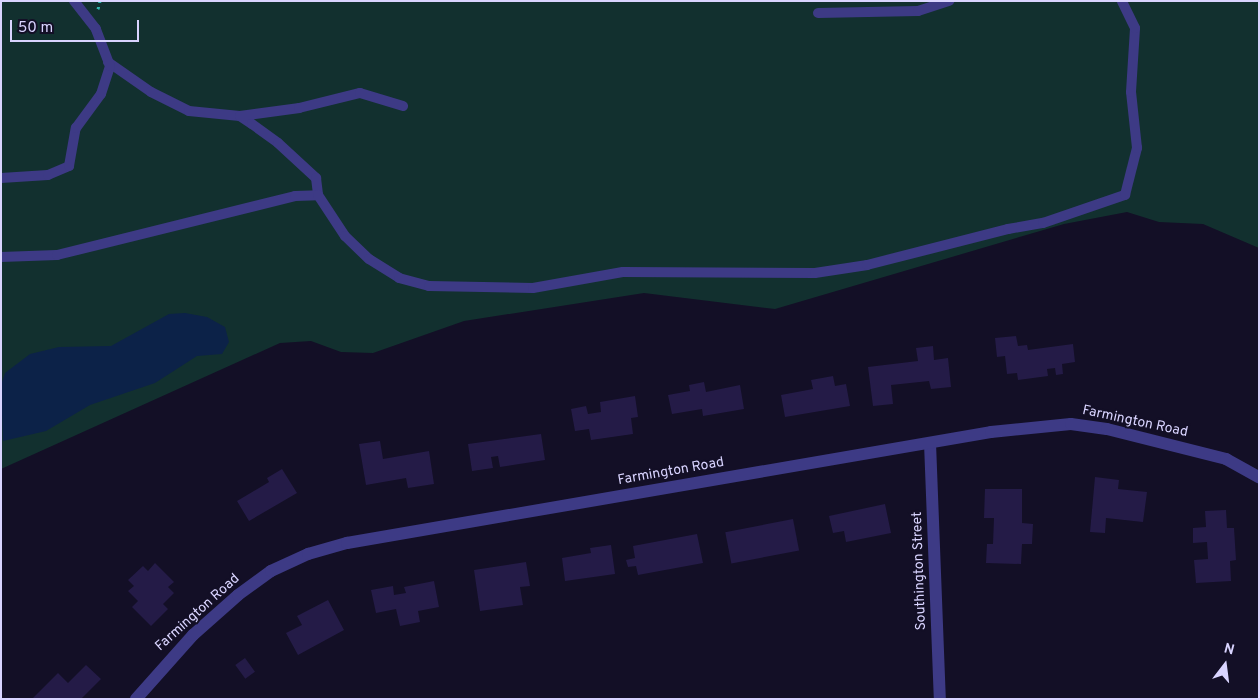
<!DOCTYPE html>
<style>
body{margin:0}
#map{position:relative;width:1260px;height:700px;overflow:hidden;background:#130f26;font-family:Overpass,sans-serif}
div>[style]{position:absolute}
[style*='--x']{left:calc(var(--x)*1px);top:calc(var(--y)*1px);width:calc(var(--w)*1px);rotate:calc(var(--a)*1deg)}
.green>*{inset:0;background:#12302f}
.water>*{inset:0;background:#0c2248}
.building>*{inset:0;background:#241b47;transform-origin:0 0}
.path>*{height:3px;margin-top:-1.5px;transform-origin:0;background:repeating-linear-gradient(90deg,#2fb8b0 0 2.5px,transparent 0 6.5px)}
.service>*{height:10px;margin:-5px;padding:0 5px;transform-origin:5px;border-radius:5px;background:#3d3a85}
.minor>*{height:12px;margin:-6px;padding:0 6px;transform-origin:6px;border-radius:6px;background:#3d3a85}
span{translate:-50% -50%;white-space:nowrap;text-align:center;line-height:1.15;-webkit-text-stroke:4px #130f26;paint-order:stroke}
.street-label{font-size:14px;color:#d9d4ff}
.frame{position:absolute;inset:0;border:2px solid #d9d4ff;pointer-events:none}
.north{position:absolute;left:1200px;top:640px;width:50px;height:50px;-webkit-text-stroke:4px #130f26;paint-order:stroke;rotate:15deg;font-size:14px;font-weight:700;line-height:20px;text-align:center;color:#d9d4ff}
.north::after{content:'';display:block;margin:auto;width:18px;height:22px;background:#d9d4ff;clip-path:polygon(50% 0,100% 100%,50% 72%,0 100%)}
.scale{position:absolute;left:10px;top:20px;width:129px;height:22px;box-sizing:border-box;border:2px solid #d9d4ff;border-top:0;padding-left:6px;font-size:15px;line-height:18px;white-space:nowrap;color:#d9d4ff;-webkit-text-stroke:4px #130f26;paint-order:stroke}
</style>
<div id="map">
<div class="green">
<div style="clip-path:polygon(1px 1px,1259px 1px,1259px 248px,1203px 224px,1159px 222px,1127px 212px,1064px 224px,775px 309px,644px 293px,464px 321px,373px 353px,341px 352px,311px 341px,280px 343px,1px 469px)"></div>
</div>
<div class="water">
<div style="clip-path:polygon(185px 313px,207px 317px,225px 327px,229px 342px,222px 354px,197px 356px,155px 383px,90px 405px,46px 431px,3px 441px,1px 385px,5px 373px,30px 354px,59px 347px,111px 346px,169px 314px)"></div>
</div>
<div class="building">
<div style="clip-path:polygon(1016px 336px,1018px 346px,1027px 345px,1028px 350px,1073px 344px,1075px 362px,1062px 364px,1063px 374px,1056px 375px,1055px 368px,1047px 369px,1048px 376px,1018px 380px,1017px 373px,1007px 374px,1005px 356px,997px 357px,995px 338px)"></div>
<div style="clip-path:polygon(933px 346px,934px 360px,948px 358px,951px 387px,931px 389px,929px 381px,891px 385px,893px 404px,873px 406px,868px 367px,918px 361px,916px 348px)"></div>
<div style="clip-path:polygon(833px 376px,835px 386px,846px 384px,850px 406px,785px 417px,781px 395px,813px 389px,811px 380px)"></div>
<div style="clip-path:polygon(704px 382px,706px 392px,740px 385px,744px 409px,703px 416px,702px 409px,672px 414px,668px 395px,690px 391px,689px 385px)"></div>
<div style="clip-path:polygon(635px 396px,638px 417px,631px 418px,633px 434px,591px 440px,589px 429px,575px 431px,571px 409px,586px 406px,588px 414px,601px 412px,600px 402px)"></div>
<div style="clip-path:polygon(541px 434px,545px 460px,500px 467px,498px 456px,491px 457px,493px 468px,472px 471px,468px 444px)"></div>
<div style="clip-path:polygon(380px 441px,383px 459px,429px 451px,434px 484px,408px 488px,406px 478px,366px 485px,359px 444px)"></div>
<div style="clip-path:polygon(282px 469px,297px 493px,249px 521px,237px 501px,269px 482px,267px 478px)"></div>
<div style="clip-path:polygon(1095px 477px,1119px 480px,1118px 489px,1147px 492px,1143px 522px,1106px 518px,1105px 533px,1090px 532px)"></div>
<div style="clip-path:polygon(985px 489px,1022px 489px,1022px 523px,1033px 524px,1032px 544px,1022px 544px,1021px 564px,986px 563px,987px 544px,993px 544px,994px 518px,984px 518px)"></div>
<div style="clip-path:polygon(885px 504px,891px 533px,846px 542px,844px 531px,833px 533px,829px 516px)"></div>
<div style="clip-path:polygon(1226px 510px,1227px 528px,1234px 528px,1236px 560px,1230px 561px,1231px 581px,1196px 583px,1194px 560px,1208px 559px,1207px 542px,1193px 543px,1193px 528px,1206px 527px,1205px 511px)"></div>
<div style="left:793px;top:519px;width:32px;height:69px;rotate:79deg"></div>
<div style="clip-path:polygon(697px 534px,703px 563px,638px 575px,636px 566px,628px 567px,626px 560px,635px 558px,633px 546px)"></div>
<div style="clip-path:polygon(611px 545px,615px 574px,565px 581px,562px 558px,591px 553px,590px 548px)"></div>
<div style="clip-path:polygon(526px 562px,530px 586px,520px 587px,523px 605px,480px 611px,474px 570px)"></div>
<div style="clip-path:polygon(155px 563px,174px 582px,168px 587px,174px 593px,163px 604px,168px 609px,151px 626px,132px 607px,138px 601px,128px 591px,134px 586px,128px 580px,143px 566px,148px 571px)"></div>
<div style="clip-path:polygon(434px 581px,439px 607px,418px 611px,420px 622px,400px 626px,396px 609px,376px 613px,371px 590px,393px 586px,394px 595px,406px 593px,404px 587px)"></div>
<div style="clip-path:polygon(328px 600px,344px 630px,298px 655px,286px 633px,302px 625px,297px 616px)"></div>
<div style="left:245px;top:658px;width:17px;height:12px;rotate:54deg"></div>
<div style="clip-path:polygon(86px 665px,101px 679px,81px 699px,33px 698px,58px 673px,68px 683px)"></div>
</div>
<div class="path">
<div style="--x:98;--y:9;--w:8;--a:-76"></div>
</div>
<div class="service">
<div style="--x:818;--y:13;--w:100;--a:-1.1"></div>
<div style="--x:918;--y:11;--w:33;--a:-18"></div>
<div style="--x:108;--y:62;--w:52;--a:34.9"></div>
<div style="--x:151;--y:92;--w:42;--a:26.6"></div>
<div style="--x:189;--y:111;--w:51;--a:5.6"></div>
<div style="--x:240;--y:116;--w:14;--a:34"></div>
<div style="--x:252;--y:124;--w:32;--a:36"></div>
<div style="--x:278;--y:143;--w:52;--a:42.6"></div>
<div style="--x:316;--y:178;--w:17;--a:83"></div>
<div style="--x:240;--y:116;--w:60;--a:-7.7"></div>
<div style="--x:299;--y:108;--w:63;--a:-13.8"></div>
<div style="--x:360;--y:93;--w:45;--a:16.8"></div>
<div style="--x:1;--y:178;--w:47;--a:-3.7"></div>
<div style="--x:48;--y:175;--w:23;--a:-23"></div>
<div style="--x:69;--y:166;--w:39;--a:-80"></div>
<div style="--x:76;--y:128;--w:42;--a:-53.7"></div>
<div style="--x:101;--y:94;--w:29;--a:-72"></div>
<div style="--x:110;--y:66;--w:40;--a:-111"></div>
<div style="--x:96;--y:29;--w:36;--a:-128"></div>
<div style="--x:1;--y:257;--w:56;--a:-2"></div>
<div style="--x:57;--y:255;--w:245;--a:-13.9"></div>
<div style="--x:295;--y:196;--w:23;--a:-2"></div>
<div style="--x:318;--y:195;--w:49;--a:56.6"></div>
<div style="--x:345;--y:236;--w:33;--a:44"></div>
<div style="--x:369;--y:259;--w:36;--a:32"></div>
<div style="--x:399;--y:278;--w:31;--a:15"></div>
<div style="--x:429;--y:286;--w:104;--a:1.1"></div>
<div style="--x:533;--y:288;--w:91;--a:-10.1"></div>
<div style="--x:623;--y:272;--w:192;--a:0.3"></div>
<div style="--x:815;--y:273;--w:53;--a:-8.7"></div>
<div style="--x:867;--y:265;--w:146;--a:-14.3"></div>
<div style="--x:1008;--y:229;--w:36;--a:-10"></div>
<div style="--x:1043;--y:223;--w:87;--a:-18.9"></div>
<div style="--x:1125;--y:195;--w:49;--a:-75.7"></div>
<div style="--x:1137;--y:148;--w:56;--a:-96.1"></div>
<div style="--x:1131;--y:92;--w:64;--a:-86.4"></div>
<div style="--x:1135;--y:28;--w:30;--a:-116"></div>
</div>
<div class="minor">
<div style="--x:930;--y:443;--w:256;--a:87.8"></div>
<div style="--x:136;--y:699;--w:86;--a:-48.3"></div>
<div style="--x:193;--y:635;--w:60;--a:-41.6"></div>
<div style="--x:238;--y:595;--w:41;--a:-36"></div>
<div style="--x:271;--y:571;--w:41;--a:-24.7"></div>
<div style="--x:308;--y:554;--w:41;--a:-15.8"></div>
<div style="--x:347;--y:543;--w:653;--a:-9.78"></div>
<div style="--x:991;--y:432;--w:80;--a:-5.7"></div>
<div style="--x:1071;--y:424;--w:36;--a:8"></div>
<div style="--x:1107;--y:429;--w:123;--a:14.1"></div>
<div style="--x:1226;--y:459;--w:38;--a:29"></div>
</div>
<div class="street-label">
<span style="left:1135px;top:422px;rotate:12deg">Farmington Road</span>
<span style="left:671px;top:472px;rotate:-10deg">Farmington Road</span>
<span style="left:920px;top:571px;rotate:-92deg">Southington Street</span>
<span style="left:198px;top:613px;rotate:-42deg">Farmington Road</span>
</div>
<div class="frame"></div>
<div class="north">N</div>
<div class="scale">50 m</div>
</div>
